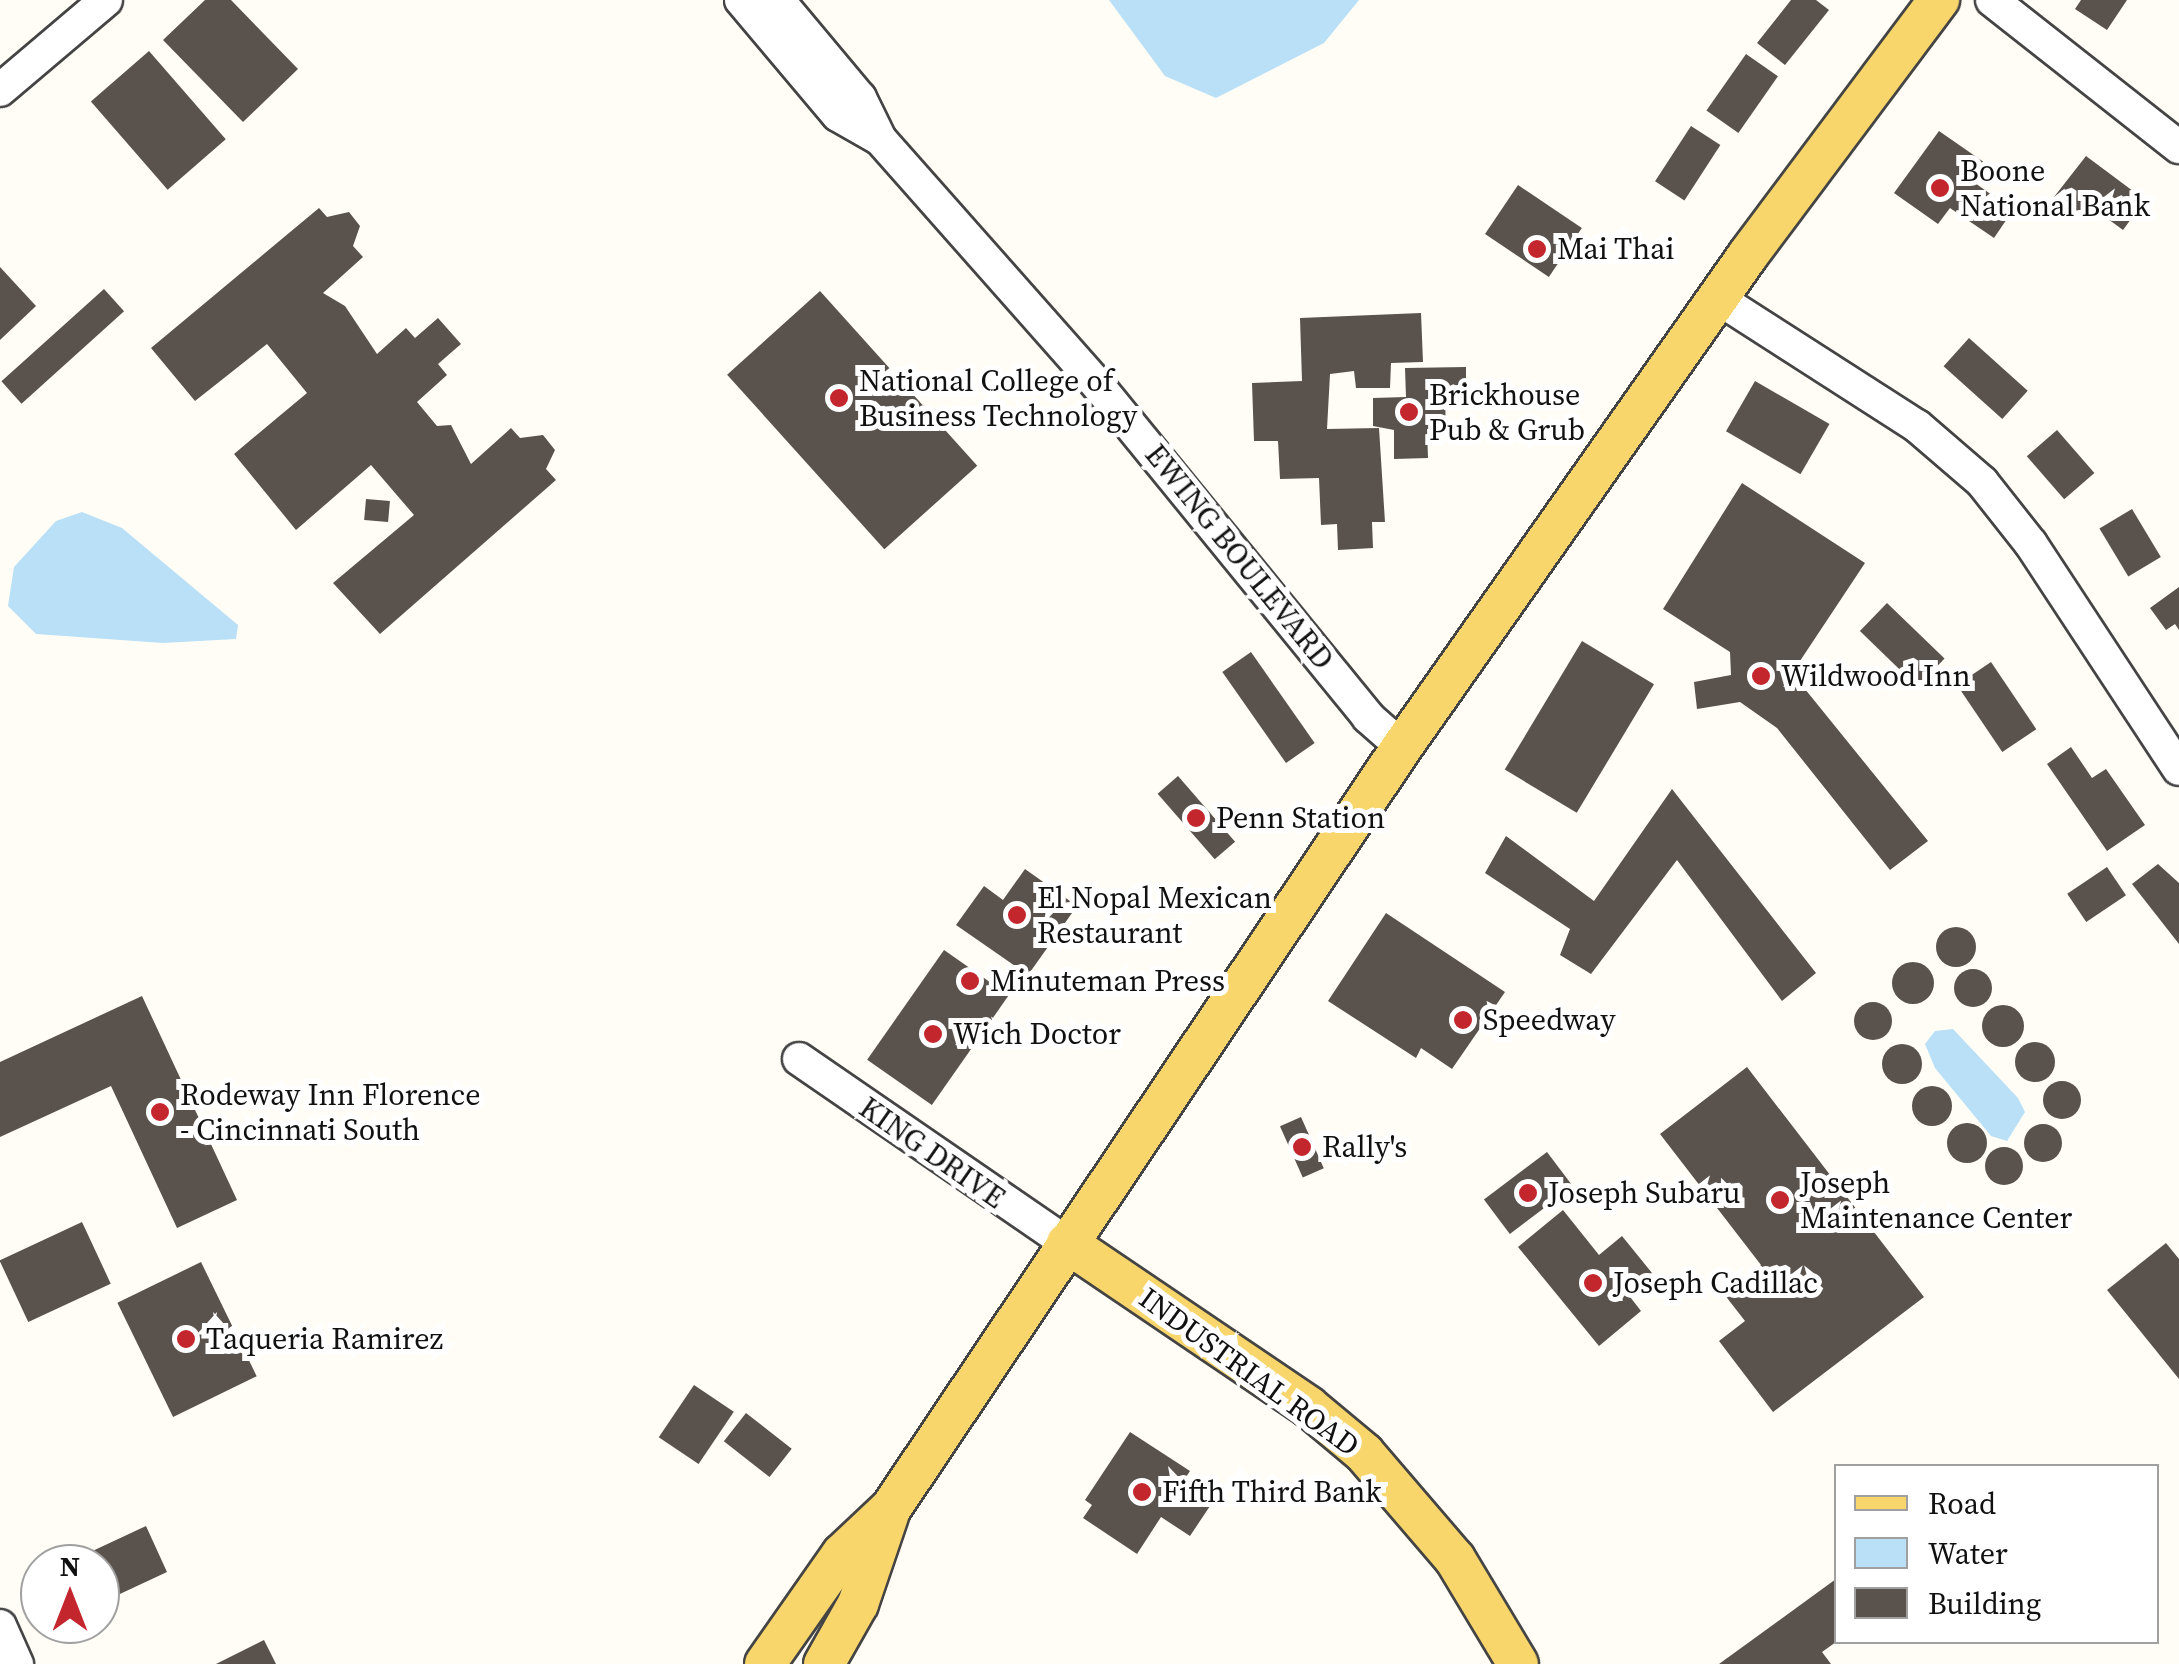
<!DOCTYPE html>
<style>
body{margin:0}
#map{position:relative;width:2179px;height:1664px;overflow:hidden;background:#fffdf5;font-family:"Source Serif 4",serif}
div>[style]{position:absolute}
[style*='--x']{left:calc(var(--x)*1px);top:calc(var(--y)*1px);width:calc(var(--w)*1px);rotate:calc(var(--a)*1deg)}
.water>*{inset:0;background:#b9e0f7}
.building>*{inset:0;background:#5a524d;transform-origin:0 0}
.round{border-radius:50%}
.roads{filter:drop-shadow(2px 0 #444) drop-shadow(-2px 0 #444) drop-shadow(0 2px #444) drop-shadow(0 -2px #444)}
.minor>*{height:32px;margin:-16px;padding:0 16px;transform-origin:16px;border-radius:16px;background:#fff}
.major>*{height:40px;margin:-20px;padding:0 20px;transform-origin:20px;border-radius:20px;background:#f9d66b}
.dots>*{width:28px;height:28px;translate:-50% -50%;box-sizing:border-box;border:5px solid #fff;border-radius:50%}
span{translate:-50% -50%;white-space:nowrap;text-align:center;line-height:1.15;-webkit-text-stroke:10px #fff;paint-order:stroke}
.poi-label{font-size:30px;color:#111}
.left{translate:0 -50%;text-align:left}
.street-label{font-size:30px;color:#111}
.legend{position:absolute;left:1834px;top:1464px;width:325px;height:180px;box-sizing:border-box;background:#fff;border:2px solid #a0a0a0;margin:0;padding:12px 18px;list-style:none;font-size:30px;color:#111}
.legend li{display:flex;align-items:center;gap:20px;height:50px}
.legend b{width:50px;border:2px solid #a0a0a0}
.north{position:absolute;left:20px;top:1544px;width:100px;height:100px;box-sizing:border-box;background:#fff;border:2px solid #a0a0a0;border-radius:50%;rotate:0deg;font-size:28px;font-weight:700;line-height:40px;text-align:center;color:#111}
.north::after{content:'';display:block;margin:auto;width:35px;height:45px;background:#c4262e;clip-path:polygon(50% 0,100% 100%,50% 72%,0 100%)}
</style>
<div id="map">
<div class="water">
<div style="clip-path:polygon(1109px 0,1359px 0,1324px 43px,1216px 98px,1165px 76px)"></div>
<div style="clip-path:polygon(82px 512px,122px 528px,238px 625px,236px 639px,163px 643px,36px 634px,8px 606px,14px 567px,56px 521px)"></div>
<div style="clip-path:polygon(1953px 1029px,2018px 1098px,2025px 1112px,2007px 1141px,1991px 1136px,1935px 1068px,1925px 1044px,1935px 1031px)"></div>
</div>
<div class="building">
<div style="clip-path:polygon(205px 0,231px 0,298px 69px,243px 122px,163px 40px)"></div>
<div style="clip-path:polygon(1791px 0,1816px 0,1829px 10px,1785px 65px,1757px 43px)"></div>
<div style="clip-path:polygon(2081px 0,2127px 0,2107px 30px,2075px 9px)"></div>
<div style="left:149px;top:51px;width:117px;height:77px;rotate:49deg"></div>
<div style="left:1746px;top:54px;width:39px;height:69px;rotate:35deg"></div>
<div style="left:1691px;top:126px;width:35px;height:66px;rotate:33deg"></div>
<div style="clip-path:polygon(1939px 131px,1988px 165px,1975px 183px,2013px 210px,1994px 238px,1950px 208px,1938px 224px,1894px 193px)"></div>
<div style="clip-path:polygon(2086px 156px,2145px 200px,2123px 230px,2093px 208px,2084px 220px,2054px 197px)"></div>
<div style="left:1518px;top:185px;width:77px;height:59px;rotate:34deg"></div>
<div style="clip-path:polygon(319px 208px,327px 217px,349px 212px,360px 226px,353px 246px,363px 257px,323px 293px,345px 306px,377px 354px,406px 328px,415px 338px,438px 318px,461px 344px,438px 364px,447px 375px,417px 402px,437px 426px,451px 425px,471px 464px,511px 428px,520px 438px,543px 435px,555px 450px,546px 469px,556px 480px,380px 634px,333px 583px,414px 515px,371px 465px,296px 530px,234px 454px,307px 393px,267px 344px,195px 401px,151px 348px)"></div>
<div style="clip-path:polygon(0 267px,36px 306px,0 340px)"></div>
<div style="left:104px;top:289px;width:30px;height:138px;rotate:48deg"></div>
<div style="left:820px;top:291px;width:235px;height:125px;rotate:48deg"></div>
<div style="clip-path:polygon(1421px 313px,1423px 362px,1391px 363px,1390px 388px,1356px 388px,1354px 371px,1330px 374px,1327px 429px,1379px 428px,1385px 522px,1372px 522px,1373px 548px,1338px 550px,1337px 524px,1321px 525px,1319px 478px,1280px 479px,1278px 441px,1254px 441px,1252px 383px,1302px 381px,1300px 318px)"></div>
<div style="left:1969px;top:338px;width:79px;height:38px;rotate:42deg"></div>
<div style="clip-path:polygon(1466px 367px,1466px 399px,1445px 399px,1446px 429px,1427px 429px,1428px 458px,1394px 459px,1394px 430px,1373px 426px,1373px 398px,1406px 397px,1405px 368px)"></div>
<div style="left:1755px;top:381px;width:86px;height:58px;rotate:30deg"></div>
<div style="left:2057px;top:430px;width:57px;height:40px;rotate:49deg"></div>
<div style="clip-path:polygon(1742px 483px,1865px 563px,1792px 673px,1928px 841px,1890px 870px,1777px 728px,1740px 702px,1697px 709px,1694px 682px,1731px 675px,1730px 652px,1663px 609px)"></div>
<div style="left:366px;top:499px;width:24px;height:21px;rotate:5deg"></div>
<div style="left:2132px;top:509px;width:56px;height:38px;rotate:59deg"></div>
<div style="clip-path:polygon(2179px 587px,2179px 630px,2175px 624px,2166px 630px,2150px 608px)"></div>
<div style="left:1887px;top:603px;width:80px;height:39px;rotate:44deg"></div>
<div style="left:1582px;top:641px;width:84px;height:150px;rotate:31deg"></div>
<div style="left:1251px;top:652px;width:111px;height:35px;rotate:55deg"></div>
<div style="left:1991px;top:662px;width:81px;height:41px;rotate:56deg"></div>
<div style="clip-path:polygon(2071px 747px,2092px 778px,2106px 769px,2145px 825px,2107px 851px,2047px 764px)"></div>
<div style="left:1178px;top:776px;width:87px;height:27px;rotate:49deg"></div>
<div style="clip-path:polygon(1672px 789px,1816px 973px,1782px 1001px,1677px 860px,1591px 974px,1560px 955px,1570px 929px,1485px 873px,1506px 836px,1594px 901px)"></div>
<div style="clip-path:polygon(2158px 864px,2179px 883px,2179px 944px,2132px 884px)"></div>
<div style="left:2107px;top:867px;width:34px;height:48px;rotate:56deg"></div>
<div style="clip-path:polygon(1025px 869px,1077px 906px,1028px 975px,956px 925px,984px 886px,1003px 900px)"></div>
<div style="clip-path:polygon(1386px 913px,1505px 992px,1452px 1069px,1421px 1048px,1416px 1058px,1328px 1001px)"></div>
<div class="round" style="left:1936px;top:927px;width:40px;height:40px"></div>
<div style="left:944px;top:950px;width:79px;height:134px;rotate:35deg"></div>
<div class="round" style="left:1892px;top:962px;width:42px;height:42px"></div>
<div class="round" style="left:1954px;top:969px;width:38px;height:38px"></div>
<div style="clip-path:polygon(142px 996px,237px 1200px,177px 1228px,111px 1086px,0 1137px,0 1062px)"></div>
<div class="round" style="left:1854px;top:1002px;width:38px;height:38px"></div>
<div class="round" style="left:1982px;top:1005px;width:42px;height:42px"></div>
<div class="round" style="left:2015px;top:1042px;width:40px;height:40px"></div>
<div class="round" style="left:1882px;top:1044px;width:40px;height:40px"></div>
<div style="clip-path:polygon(1747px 1067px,1924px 1297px,1773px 1412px,1719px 1341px,1745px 1321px,1724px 1294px,1761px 1265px,1660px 1134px)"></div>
<div class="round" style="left:2043px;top:1081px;width:38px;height:38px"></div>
<div class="round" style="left:1912px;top:1086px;width:40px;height:40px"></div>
<div style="left:1301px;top:1117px;width:56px;height:23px;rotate:66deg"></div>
<div class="round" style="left:1947px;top:1123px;width:40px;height:40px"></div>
<div class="round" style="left:2024px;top:1124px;width:38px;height:38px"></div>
<div class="round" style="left:1985px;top:1147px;width:38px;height:38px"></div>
<div style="left:1547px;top:1152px;width:43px;height:79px;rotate:53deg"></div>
<div style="clip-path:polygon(1563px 1210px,1599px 1255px,1622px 1236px,1652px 1273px,1627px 1293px,1641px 1311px,1599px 1346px,1518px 1247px)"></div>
<div style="left:82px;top:1222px;width:68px;height:91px;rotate:65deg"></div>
<div style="clip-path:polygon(2166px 1243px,2179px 1259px,2179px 1379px,2107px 1290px)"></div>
<div style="left:201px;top:1262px;width:127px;height:93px;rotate:64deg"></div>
<div style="left:694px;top:1385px;width:48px;height:63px;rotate:34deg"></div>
<div style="left:746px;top:1413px;width:58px;height:36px;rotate:38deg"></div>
<div style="clip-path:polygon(1130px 1432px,1190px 1471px,1182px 1483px,1212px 1503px,1190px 1536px,1161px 1517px,1137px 1554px,1083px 1518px,1092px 1505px,1085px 1500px)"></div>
<div style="clip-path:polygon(146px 1526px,167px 1572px,107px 1600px,100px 1564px,91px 1564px,86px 1554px)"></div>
<div style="clip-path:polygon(1836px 1579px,1836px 1642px,1822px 1652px,1831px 1664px,1719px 1664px)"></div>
<div style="clip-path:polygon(264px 1640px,276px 1664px,216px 1664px)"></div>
</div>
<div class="roads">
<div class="minor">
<div style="--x:741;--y:0;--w:150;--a:49.9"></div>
<div style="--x:838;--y:115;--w:48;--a:29.7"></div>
<div style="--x:778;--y:0;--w:128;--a:50.1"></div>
<div style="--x:860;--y:98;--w:46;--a:64"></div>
<div style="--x:880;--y:139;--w:326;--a:48.5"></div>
<div style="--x:1096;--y:383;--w:431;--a:50.8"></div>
<div style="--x:1368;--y:717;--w:45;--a:41.4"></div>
<div style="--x:1992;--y:0;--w:238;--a:38.2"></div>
<div style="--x:0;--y:90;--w:139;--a:-40.3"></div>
<div style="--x:1719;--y:299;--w:235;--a:32.7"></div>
<div style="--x:1917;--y:426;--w:86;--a:40.7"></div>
<div style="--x:1982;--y:482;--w:79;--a:51.7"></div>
<div style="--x:2031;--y:544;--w:269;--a:56.7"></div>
<div style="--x:799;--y:1059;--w:325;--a:34.5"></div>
<div style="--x:0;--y:1626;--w:42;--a:65.9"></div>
</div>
<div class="major">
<div style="--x:1067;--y:1243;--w:292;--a:34.1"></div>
<div style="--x:1309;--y:1407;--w:72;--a:39.9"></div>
<div style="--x:1364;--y:1453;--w:140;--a:49.4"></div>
<div style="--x:1455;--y:1559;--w:122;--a:59"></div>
<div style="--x:765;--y:1664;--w:134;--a:-55"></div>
<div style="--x:842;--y:1554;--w:67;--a:-43.2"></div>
<div style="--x:891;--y:1508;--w:917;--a:-56.12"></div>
<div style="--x:1402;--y:747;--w:601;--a:-54.88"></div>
<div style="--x:1748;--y:255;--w:319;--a:-53.2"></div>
<div style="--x:824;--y:1664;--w:69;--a:-60.5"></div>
<div style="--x:858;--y:1604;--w:93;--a:-71.2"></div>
</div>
</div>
<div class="dots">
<div style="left:1940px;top:188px;background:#c4262e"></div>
<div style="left:1537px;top:249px;background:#c4262e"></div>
<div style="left:839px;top:398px;background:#c4262e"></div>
<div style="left:1409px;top:412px;background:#c4262e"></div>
<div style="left:1761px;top:676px;background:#c4262e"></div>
<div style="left:1196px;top:818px;background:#c4262e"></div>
<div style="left:1017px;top:915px;background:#c4262e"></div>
<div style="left:970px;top:981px;background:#c4262e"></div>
<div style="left:1463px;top:1020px;background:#c4262e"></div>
<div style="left:933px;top:1034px;background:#c4262e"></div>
<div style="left:160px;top:1112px;background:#c4262e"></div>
<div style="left:1302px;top:1147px;background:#c4262e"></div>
<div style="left:1528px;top:1193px;background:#c4262e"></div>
<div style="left:1780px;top:1200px;background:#c4262e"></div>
<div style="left:1593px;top:1283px;background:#c4262e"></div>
<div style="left:186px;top:1339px;background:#c4262e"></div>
<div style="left:1142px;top:1492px;background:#c4262e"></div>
</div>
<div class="poi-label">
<span class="left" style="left:1960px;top:188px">Boone<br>National Bank</span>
<span class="left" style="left:1557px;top:249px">Mai Thai</span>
<span class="left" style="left:859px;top:398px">National College of<br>Business Technology</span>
<span class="left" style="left:1429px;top:412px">Brickhouse<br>Pub &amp; Grub</span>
<span class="left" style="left:1781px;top:676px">Wildwood Inn</span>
<span class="left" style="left:1216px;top:818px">Penn Station</span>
<span class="left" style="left:1037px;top:915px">El Nopal Mexican<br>Restaurant</span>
<span class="left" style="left:990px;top:981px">Minuteman Press</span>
<span class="left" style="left:1483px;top:1020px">Speedway</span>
<span class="left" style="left:953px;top:1034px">Wich Doctor</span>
<span class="left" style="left:180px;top:1112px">Rodeway Inn Florence<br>- Cincinnati South</span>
<span class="left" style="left:1322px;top:1147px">Rally's</span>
<span class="left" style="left:1800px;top:1200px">Joseph<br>Maintenance Center</span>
<span class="left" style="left:1548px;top:1193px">Joseph Subaru</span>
<span class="left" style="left:1613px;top:1283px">Joseph Cadillac</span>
<span class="left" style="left:206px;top:1339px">Taqueria Ramirez</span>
<span class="left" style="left:1162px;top:1492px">Fifth Third Bank</span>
</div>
<div class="street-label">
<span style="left:1239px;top:557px;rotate:51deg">EWING BOULEVARD</span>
<span style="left:932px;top:1153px;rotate:35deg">KING DRIVE</span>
<span style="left:1249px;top:1372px;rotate:36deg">INDUSTRIAL ROAD</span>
</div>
<ul class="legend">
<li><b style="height:12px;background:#f9d66b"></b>Road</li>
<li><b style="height:28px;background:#b9e0f7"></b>Water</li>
<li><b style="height:28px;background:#5a524d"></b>Building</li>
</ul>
<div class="north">N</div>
</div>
